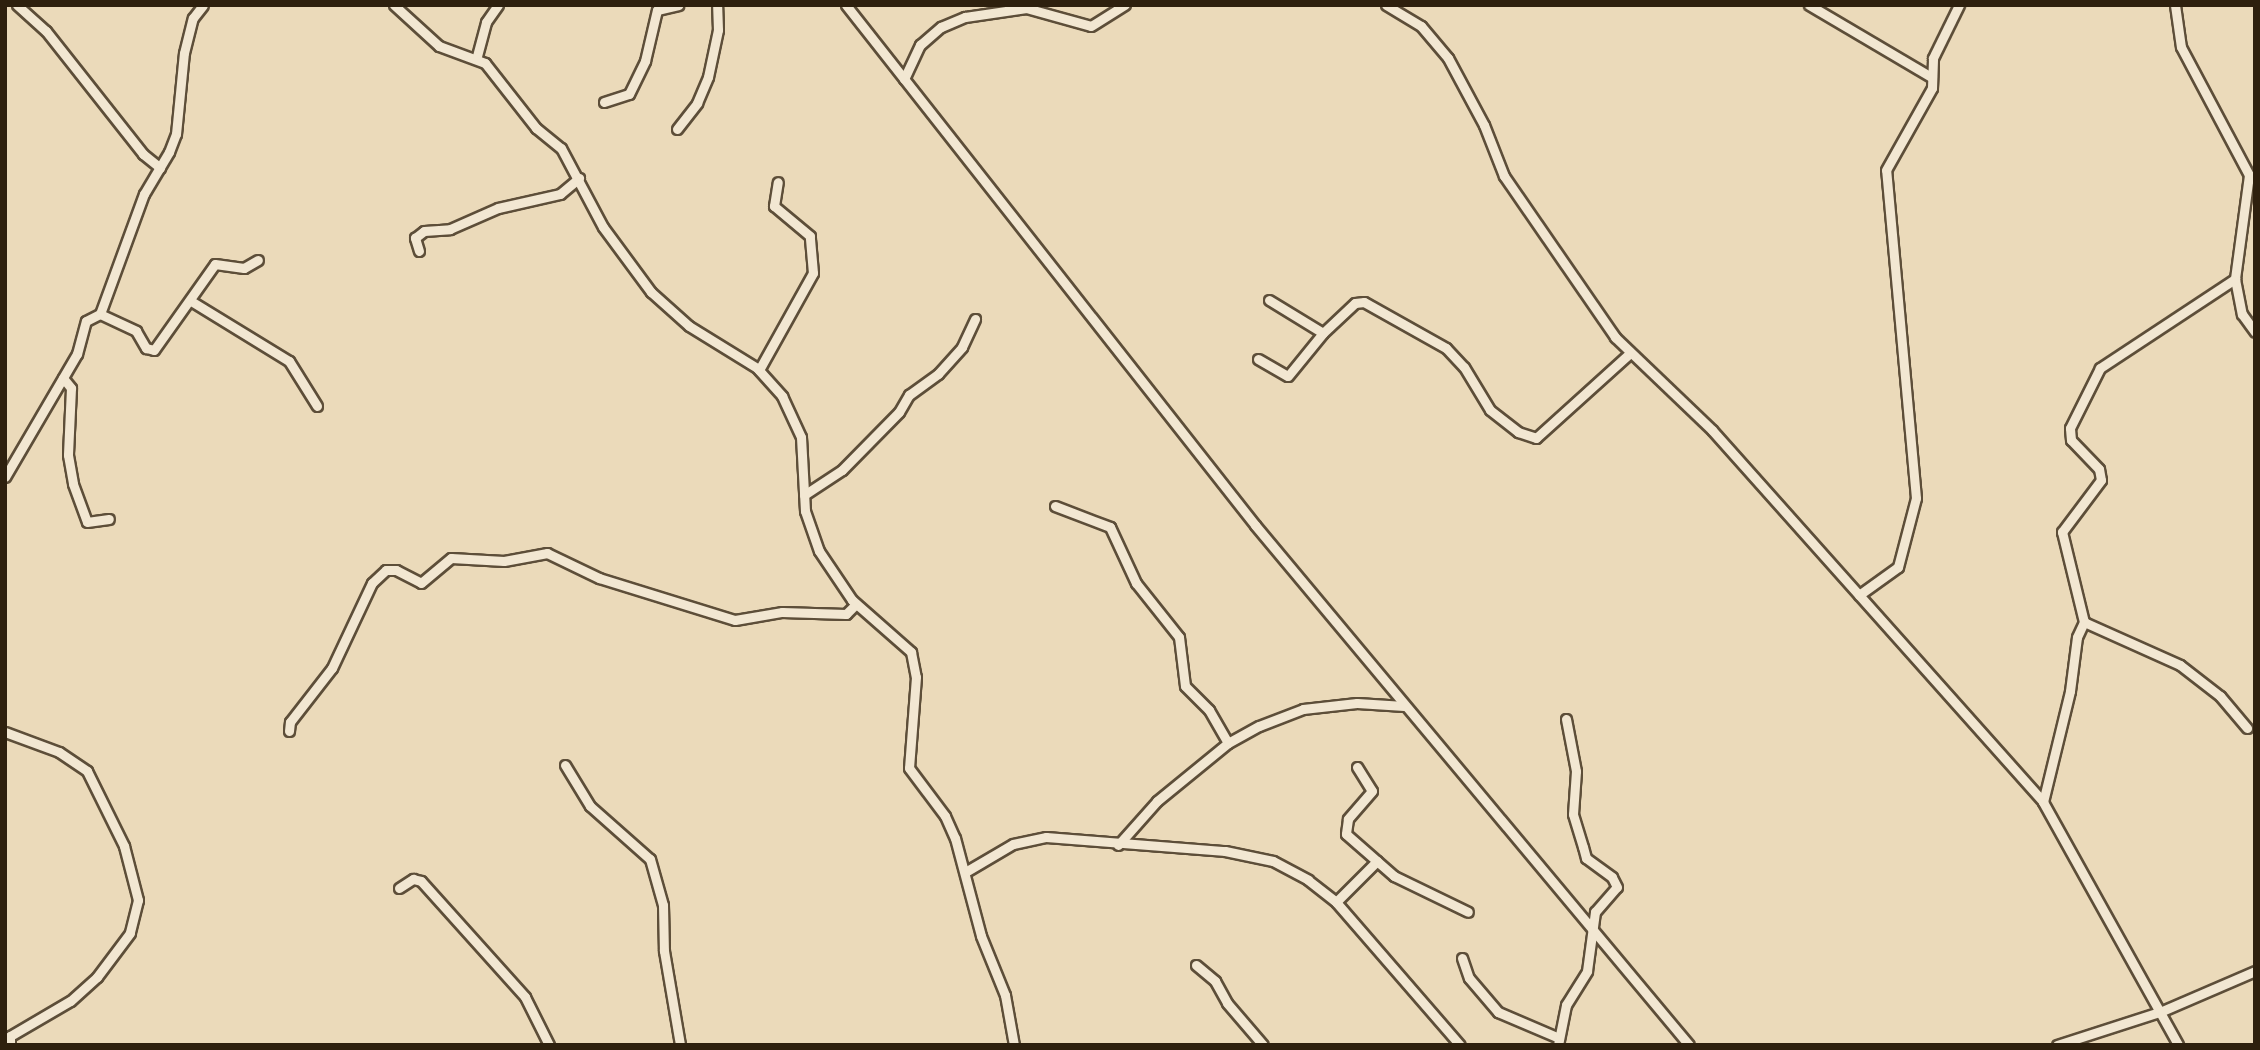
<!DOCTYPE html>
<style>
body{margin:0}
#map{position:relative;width:2260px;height:1050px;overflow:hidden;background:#ebdaba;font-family:"Gentium Book Plus",serif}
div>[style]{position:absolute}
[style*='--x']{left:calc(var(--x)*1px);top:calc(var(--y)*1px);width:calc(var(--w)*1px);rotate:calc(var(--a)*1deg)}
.roads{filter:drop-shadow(2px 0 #5d4e39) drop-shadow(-2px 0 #5d4e39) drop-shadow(0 2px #5d4e39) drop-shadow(0 -2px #5d4e39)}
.street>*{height:9px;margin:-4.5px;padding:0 4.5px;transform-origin:4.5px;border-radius:4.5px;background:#f2e7d2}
span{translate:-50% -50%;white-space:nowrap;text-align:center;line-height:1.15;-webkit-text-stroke:5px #f2e7d2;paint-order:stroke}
.frame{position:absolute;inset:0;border:7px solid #2e200e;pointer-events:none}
</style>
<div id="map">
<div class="roads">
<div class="street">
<div style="--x:17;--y:5;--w:39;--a:42"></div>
<div style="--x:46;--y:31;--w:157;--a:51.7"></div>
<div style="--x:143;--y:154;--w:22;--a:39"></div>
<div style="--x:394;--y:5;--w:61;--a:42.3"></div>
<div style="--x:439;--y:46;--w:49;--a:20.3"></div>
<div style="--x:485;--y:63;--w:83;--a:51.9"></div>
<div style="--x:536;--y:128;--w:32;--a:39"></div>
<div style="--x:561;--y:148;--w:89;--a:62"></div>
<div style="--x:603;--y:227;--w:81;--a:53.6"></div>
<div style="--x:651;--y:292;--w:51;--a:41.8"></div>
<div style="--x:689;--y:326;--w:80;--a:31.7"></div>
<div style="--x:757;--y:368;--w:38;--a:48"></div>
<div style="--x:782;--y:396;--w:45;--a:65.1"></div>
<div style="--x:801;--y:437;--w:74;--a:86.9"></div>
<div style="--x:805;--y:511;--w:42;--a:70.7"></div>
<div style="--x:819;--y:551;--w:59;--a:56"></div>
<div style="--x:852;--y:600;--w:79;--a:41.4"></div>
<div style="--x:911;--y:652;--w:25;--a:79"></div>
<div style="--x:916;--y:677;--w:91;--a:94.4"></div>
<div style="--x:909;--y:768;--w:60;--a:53.1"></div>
<div style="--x:945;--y:816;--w:24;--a:66"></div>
<div style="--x:955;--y:838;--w:101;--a:75.1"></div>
<div style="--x:981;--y:936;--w:64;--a:67.9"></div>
<div style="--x:1005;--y:995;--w:51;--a:79.8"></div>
<div style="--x:846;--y:5;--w:662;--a:51.81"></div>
<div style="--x:1255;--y:525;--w:677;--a:50.15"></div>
<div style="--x:1386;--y:5;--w:41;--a:31"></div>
<div style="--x:1421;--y:26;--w:42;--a:49.8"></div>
<div style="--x:1448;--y:58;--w:76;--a:61.8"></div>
<div style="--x:1484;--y:125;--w:55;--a:68.6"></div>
<div style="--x:1504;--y:176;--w:196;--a:55.4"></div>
<div style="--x:1615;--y:337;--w:134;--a:43.8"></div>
<div style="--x:1712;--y:430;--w:498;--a:48.3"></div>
<div style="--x:2043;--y:802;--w:278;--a:60.9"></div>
<div style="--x:1809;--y:5;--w:142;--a:30.5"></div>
<div style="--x:2175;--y:5;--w:42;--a:81.9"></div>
<div style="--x:2181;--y:47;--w:145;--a:62"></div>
<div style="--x:2249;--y:175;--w:105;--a:97.7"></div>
<div style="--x:2235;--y:279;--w:36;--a:79"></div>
<div style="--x:2242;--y:314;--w:22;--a:54"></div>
<div style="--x:477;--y:56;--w:35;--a:-75"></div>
<div style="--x:486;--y:22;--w:21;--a:-55"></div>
<div style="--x:904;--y:79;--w:38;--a:-65"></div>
<div style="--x:920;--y:45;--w:28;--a:-41"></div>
<div style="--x:941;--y:27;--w:26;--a:-23"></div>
<div style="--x:965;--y:17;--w:62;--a:-8.4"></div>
<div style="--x:1026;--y:8;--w:67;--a:15.5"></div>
<div style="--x:1091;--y:26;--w:40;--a:-32"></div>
<div style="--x:604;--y:102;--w:26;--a:-18"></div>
<div style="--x:629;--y:94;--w:37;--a:-64"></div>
<div style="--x:645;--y:61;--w:52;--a:-76.8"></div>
<div style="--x:657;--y:10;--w:22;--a:-13"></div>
<div style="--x:677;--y:129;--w:33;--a:-52"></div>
<div style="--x:697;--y:103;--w:28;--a:-67"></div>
<div style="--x:708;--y:77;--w:48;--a:-78"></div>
<div style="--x:718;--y:30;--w:25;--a:-92"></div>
<div style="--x:419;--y:251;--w:14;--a:-107"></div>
<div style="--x:415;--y:238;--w:11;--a:-38"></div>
<div style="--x:424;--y:231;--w:26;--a:-4"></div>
<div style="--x:450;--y:229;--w:52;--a:-23.6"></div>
<div style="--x:498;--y:208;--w:64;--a:-12.7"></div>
<div style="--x:560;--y:194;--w:25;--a:-40"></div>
<div style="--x:1269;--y:300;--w:63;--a:31.4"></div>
<div style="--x:191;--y:301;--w:115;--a:31.5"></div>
<div style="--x:289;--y:361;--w:53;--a:58.1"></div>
<div style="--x:100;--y:314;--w:40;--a:25"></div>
<div style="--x:136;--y:331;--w:20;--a:60"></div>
<div style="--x:146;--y:348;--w:8;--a:14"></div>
<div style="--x:154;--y:350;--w:105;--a:-54.7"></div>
<div style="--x:215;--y:264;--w:29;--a:8"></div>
<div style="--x:244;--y:268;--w:16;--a:-30"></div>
<div style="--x:1258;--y:359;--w:34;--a:30"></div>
<div style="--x:1288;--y:376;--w:55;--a:-50.9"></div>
<div style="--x:1323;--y:333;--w:44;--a:-43.2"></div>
<div style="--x:1355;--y:303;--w:9;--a:-6"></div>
<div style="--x:1364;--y:302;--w:94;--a:29.3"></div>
<div style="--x:1446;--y:348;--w:26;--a:47"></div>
<div style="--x:1464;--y:367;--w:50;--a:58.8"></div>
<div style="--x:1490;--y:410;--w:36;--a:38"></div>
<div style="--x:1518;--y:432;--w:19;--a:18"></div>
<div style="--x:1536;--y:438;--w:127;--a:-42.1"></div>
<div style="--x:759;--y:370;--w:111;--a:-60.9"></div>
<div style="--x:813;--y:273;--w:37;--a:-95"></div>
<div style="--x:810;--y:236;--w:47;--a:-140.2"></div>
<div style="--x:774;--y:206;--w:24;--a:-81"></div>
<div style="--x:63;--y:378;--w:13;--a:51"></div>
<div style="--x:71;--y:388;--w:67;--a:92.6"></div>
<div style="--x:68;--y:455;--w:29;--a:80"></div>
<div style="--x:73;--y:484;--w:40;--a:69.8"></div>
<div style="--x:87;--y:522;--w:22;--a:-8"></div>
<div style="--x:5;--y:477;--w:143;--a:-59.7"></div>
<div style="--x:77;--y:354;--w:34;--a:-75"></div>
<div style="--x:86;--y:321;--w:16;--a:-27"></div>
<div style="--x:100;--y:314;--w:128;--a:-69.9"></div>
<div style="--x:144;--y:194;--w:49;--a:-59.2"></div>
<div style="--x:169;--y:152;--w:19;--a:-69"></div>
<div style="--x:176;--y:134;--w:81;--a:-84.4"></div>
<div style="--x:184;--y:53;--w:36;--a:-76"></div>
<div style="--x:193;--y:18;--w:16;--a:-52"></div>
<div style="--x:804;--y:495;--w:45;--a:-33.3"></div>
<div style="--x:842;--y:470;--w:81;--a:-45.5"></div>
<div style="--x:899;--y:412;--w:20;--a:-60"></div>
<div style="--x:909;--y:395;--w:36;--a:-36"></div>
<div style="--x:938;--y:374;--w:36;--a:-48"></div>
<div style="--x:962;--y:347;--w:31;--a:-65"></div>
<div style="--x:1055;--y:506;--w:59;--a:20.9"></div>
<div style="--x:1110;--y:527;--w:62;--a:65.1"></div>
<div style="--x:1136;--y:583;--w:69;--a:51.5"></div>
<div style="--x:1179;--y:637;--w:49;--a:83"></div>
<div style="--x:1185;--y:686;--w:34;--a:45"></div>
<div style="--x:1209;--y:710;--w:38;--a:60"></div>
<div style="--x:1859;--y:595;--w:48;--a:-35.7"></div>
<div style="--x:1898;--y:567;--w:71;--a:-75.4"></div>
<div style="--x:1916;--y:498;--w:329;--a:-95.2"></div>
<div style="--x:1886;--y:170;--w:94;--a:-60.7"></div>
<div style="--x:1932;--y:88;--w:30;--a:-88"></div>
<div style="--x:1933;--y:58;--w:59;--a:-63.9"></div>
<div style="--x:2084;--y:622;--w:105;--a:24.1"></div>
<div style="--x:2180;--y:665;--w:51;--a:37.8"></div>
<div style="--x:2220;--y:696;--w:42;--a:49.8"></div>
<div style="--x:289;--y:731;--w:9;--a:-84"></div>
<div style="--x:290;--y:722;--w:68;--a:-52.1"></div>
<div style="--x:332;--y:668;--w:94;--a:-64.8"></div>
<div style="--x:372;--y:583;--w:19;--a:-43"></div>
<div style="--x:386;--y:570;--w:10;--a:0"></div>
<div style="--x:396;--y:570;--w:28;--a:27"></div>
<div style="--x:421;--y:583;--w:39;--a:-40"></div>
<div style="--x:451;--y:558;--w:53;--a:3.2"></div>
<div style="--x:504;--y:561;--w:44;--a:-10.5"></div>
<div style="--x:547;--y:553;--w:58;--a:25.7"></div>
<div style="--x:599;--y:578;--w:142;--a:17.2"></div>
<div style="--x:735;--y:620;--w:48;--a:-9.7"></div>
<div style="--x:782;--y:612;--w:64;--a:1.8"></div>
<div style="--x:846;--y:614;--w:14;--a:-45"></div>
<div style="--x:5;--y:732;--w:58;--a:20.3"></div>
<div style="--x:59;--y:752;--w:34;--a:34"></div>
<div style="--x:87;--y:771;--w:84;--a:63.7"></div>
<div style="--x:124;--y:846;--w:56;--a:75.5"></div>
<div style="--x:138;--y:900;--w:34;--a:104"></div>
<div style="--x:130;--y:933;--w:55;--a:126.9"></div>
<div style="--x:97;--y:977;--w:36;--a:138"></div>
<div style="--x:70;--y:1001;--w:69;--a:149.7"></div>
<div style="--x:10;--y:1036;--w:9;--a:90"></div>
<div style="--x:565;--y:765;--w:48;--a:58.6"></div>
<div style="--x:590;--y:806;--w:80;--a:41.5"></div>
<div style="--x:650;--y:859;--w:48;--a:74.2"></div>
<div style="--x:663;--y:905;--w:46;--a:88.8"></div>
<div style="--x:664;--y:951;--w:95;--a:80.3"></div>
<div style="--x:1357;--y:767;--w:28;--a:58"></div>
<div style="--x:1372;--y:791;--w:37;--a:131"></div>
<div style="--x:1348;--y:819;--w:15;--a:98"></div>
<div style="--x:1346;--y:834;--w:64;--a:41.2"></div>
<div style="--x:1394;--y:876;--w:82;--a:25.9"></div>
<div style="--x:2043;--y:802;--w:114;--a:-76.3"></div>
<div style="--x:2070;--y:691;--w:54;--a:-82.6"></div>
<div style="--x:2077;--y:637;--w:17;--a:-65"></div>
<div style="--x:2084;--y:622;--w:93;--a:-103.7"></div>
<div style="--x:2062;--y:532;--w:65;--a:-53.1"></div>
<div style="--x:2101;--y:480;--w:11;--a:-100"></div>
<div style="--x:2099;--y:469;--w:40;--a:-134"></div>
<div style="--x:2071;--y:440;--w:12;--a:-95"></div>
<div style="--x:2070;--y:428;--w:67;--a:-63.4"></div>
<div style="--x:2100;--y:368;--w:162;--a:-33.4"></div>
<div style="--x:1118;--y:845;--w:59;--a:-48.4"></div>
<div style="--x:1157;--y:801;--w:92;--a:-39.2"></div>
<div style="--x:1228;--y:743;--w:35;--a:-29"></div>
<div style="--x:1259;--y:726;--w:47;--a:-21.1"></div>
<div style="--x:1303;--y:709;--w:54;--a:-6.3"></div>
<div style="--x:1357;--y:703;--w:47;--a:3.7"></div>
<div style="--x:967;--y:871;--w:53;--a:-30.4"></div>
<div style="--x:1013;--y:844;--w:34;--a:-12"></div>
<div style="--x:1046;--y:837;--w:180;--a:4.5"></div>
<div style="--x:1225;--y:851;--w:49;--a:11.8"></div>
<div style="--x:1273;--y:861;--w:40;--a:28"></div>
<div style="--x:1308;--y:880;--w:36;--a:38"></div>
<div style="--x:1336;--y:902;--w:189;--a:49.1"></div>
<div style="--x:399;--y:888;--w:17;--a:-33"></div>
<div style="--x:413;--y:879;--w:8;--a:14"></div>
<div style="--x:421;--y:881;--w:156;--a:48.1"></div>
<div style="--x:525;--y:997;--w:54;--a:63.4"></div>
<div style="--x:1336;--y:902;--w:58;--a:-45"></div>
<div style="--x:1462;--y:958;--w:21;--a:71"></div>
<div style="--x:1469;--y:978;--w:45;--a:49.5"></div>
<div style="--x:1498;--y:1012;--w:66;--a:23.1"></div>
<div style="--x:1196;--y:965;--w:25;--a:40"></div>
<div style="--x:1215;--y:981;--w:25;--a:61"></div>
<div style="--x:1227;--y:1003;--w:55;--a:49.4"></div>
<div style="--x:1558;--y:1045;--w:41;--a:-78.7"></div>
<div style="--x:1566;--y:1005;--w:40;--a:-58"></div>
<div style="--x:1587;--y:971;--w:60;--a:-82.3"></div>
<div style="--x:1595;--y:912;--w:33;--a:-49"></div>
<div style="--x:1617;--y:887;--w:11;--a:-117"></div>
<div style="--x:1612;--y:877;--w:32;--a:-144"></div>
<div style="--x:1586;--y:858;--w:11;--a:-105"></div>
<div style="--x:1583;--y:847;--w:34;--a:-107"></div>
<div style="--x:1573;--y:814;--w:43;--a:-86"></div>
<div style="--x:1576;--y:771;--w:53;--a:-100.9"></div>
<div style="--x:2057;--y:1045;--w:110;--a:-17.9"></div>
<div style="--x:2162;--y:1011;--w:101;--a:-23.3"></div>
</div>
</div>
<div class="frame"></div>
</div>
